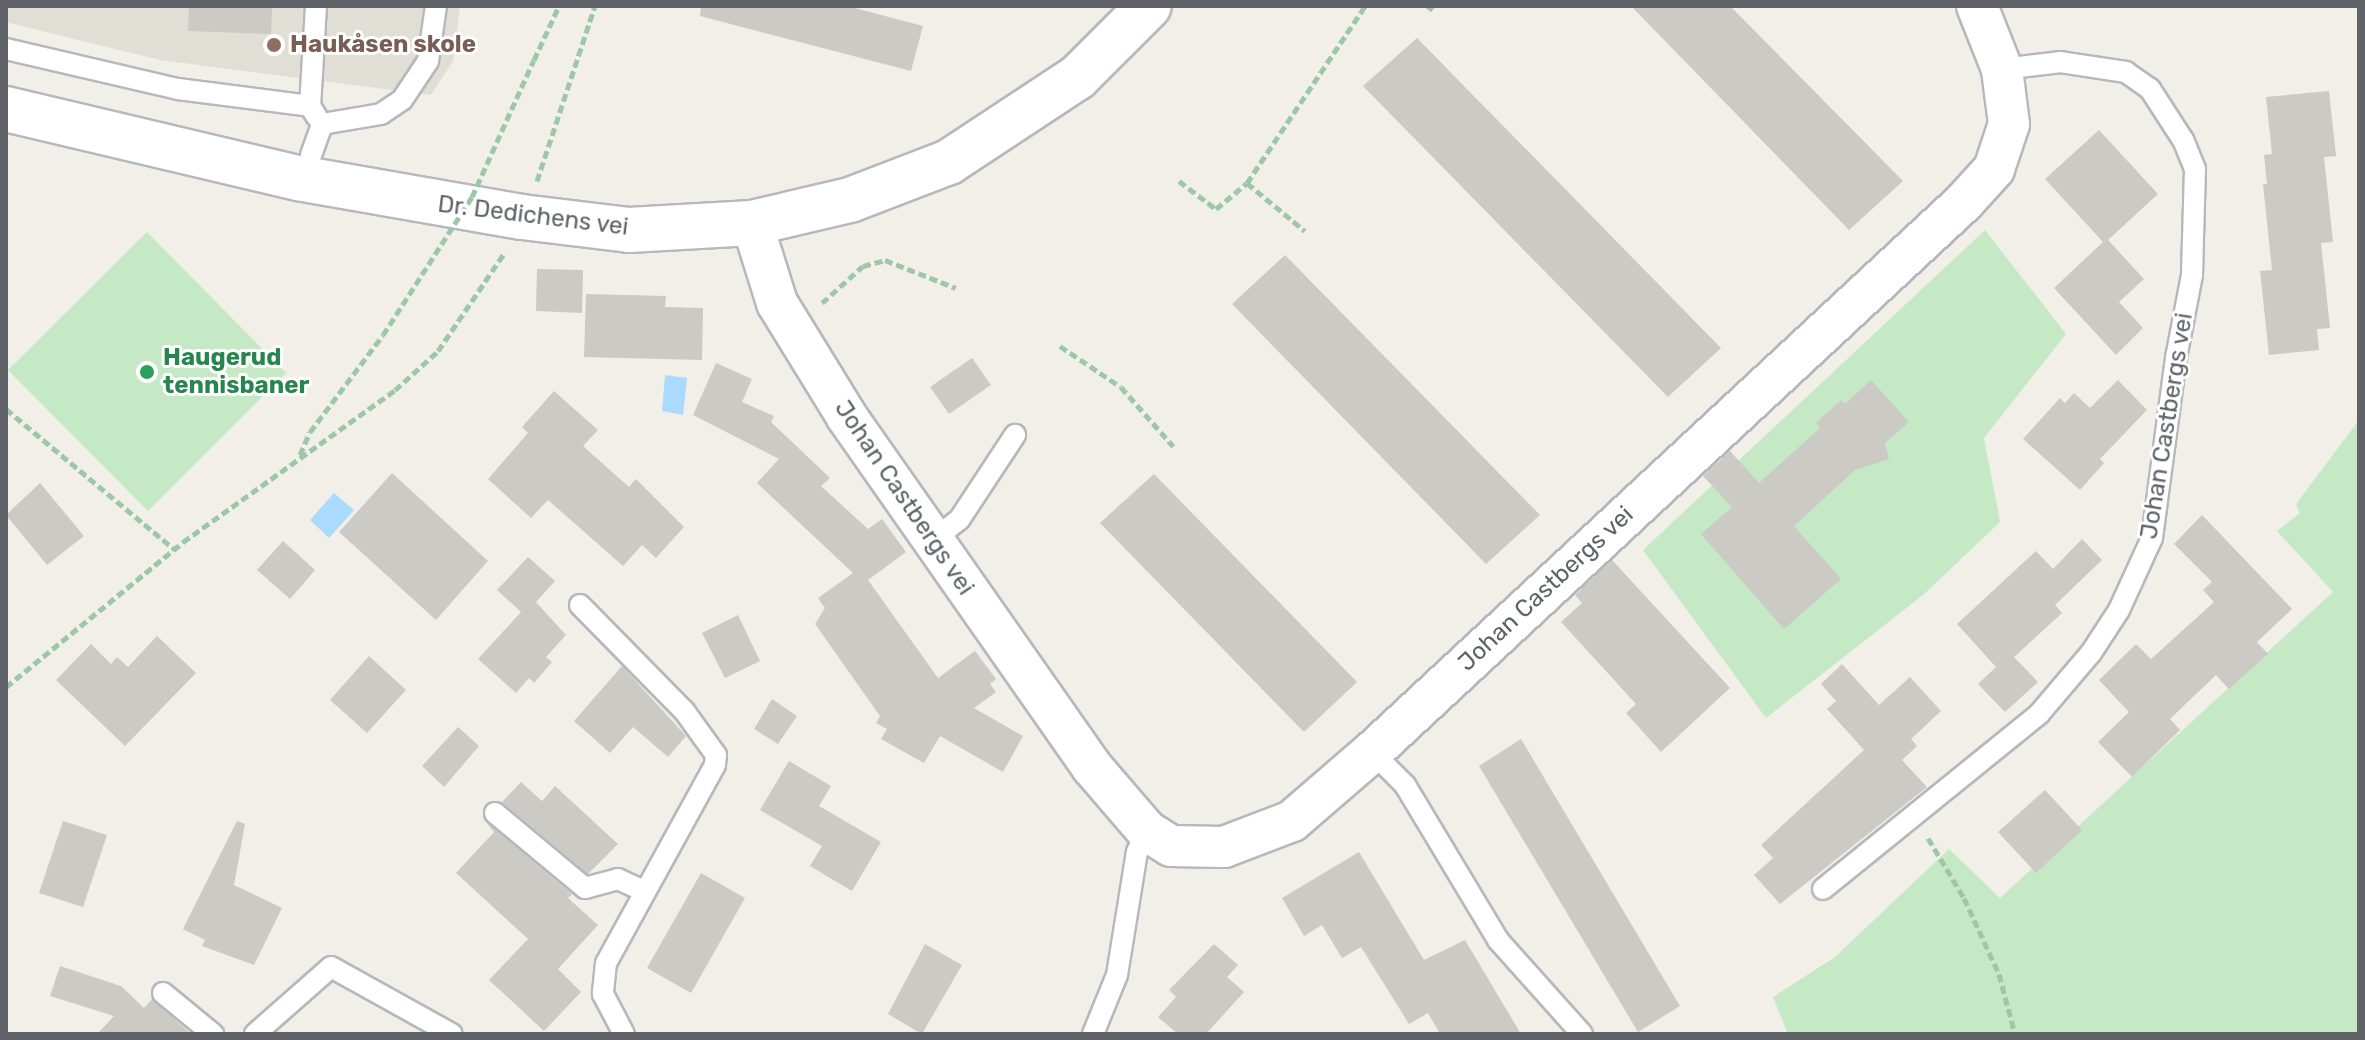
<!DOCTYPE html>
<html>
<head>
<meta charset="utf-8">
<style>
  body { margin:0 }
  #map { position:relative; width:2365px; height:1040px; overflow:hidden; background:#f1efe8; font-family:Rubik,sans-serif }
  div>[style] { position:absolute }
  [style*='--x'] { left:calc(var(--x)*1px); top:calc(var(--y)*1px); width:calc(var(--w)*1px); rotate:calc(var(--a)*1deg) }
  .education>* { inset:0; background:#e1ded6 }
  .green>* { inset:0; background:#c5e8c5 }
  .water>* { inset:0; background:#aadaff }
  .building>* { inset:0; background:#cccac5 }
  .path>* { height:5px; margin-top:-2.5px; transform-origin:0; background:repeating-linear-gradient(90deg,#9cc7a9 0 8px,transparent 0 12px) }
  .roads { filter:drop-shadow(2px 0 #b5b8bc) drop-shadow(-2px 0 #b5b8bc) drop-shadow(0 2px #b5b8bc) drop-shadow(0 -2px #b5b8bc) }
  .service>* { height:20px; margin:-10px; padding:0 10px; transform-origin:10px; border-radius:10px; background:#fff }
  .minor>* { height:40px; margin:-20px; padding:0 20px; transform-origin:20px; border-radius:20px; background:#fff }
  .tertiary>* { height:44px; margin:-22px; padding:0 22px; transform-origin:22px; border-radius:22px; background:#fff }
  .path-bridge>* { height:5px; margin-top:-2.5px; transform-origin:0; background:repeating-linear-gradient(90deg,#9cc7a9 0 8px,transparent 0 12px) }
  .dots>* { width:22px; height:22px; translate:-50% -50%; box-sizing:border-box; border:4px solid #fff; border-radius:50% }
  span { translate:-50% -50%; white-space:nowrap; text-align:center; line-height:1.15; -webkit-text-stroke:6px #fff; paint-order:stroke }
  .education-label { font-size:24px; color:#785e54; font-weight:700 }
  .left { translate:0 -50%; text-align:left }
  .street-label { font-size:24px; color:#5f6368 }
  .leisure-label { font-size:24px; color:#27864d; font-weight:700 }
  .frame { position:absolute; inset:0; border:8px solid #5f6368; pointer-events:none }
</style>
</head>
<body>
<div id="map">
  <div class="education">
    <div style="clip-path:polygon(6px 6px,460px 6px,453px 61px,431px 95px,160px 60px,6px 22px)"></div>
  </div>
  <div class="green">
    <div style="clip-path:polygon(1985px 230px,2066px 334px,1984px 438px,2000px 522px,1923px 595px,1766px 718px,1643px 550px)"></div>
    <div style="clip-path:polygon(147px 232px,286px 373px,148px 511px,8px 370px)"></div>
    <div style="clip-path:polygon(2359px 420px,2359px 1034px,1788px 1034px,1773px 997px,1835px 957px,1949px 849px,2000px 898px,2333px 592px,2277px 531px,2300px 513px,2296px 504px)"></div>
  </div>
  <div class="water">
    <div style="clip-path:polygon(665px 375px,687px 378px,683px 415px,662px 411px)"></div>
    <div style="clip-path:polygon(334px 493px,354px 510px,329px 538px,310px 520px)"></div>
  </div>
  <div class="building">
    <div style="clip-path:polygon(189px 6px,272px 6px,271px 34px,188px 31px)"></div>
    <div style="clip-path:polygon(701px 6px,847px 6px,923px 26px,911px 71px,700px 16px)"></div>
    <div style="clip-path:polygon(1631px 6px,1730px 6px,1903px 181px,1849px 230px)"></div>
    <div style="clip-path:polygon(1417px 38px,1721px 348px,1668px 397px,1363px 86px)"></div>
    <div style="clip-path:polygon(2329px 91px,2336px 156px,2324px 157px,2333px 242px,2321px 243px,2330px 328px,2317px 329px,2319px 350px,2269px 355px,2260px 271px,2272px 270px,2263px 184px,2267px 184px,2264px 155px,2272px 154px,2266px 97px)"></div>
    <div style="clip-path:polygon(2099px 130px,2158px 194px,2108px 240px,2144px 279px,2119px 302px,2143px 328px,2116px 355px,2054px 288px,2103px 242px,2045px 179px)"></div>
    <div style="clip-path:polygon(1285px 255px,1540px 515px,1486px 564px,1232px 304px)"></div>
    <div style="clip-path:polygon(537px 269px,583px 270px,582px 313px,536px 311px)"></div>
    <div style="clip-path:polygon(586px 294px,666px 296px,665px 307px,703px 308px,702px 360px,584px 357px)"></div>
    <div style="clip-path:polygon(972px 358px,991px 385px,949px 414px,930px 387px)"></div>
    <div style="clip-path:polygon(716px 363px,752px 379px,742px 402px,774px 416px,771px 422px,830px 478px,821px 486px,868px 529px,882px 519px,906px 552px,868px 580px,938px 678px,975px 651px,996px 679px,990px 684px,996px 692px,974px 708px,1023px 736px,1003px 772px,940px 736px,924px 763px,881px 739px,887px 729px,876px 723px,880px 716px,815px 624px,825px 608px,818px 598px,853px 573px,757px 483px,779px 459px,693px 415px)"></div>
    <div style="clip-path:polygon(1871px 380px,1909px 422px,1885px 443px,1889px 459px,1855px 470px,1794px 526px,1841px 579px,1784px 629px,1701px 534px,1732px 507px,1703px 476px,1730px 451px,1759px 483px,1820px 428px,1816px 423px,1841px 400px,1845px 404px)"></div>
    <div style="clip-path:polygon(2118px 380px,2147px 410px,2100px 459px,2104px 463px,2080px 490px,2023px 439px,2060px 398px,2065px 403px,2074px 393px,2090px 408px)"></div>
    <div style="clip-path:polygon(554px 391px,598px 430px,583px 446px,629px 487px,636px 479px,684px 527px,656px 558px,642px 545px,623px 566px,548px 500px,531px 518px,488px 479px,528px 433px,522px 427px)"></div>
    <div style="clip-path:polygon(392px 473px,488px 561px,436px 620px,339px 532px)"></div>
    <div style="clip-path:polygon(1154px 474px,1357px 682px,1304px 732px,1100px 523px)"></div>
    <div style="clip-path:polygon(40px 483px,84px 536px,47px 565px,6px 515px)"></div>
    <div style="clip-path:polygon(2202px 515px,2292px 609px,2257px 642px,2268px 654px,2229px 689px,2216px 675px,2170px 719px,2180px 730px,2132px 777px,2098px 742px,2129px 712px,2099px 680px,2136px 644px,2151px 659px,2214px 602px,2203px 590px,2212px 582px,2174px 544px)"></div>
    <div style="clip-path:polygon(2082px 539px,2102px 560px,2055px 605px,2062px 613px,2014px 657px,2038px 682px,2005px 712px,1978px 684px,1996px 667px,1957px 624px,2036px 551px,2053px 569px)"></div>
    <div style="clip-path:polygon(283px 541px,315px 570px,290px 599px,257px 570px)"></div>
    <div style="clip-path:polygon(528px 557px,555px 581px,536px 602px,566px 635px,546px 657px,552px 662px,534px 683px,529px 678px,516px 693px,478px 659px,521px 612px,497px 590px)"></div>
    <div style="clip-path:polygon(1612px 560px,1730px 688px,1661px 752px,1626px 713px,1636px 704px,1561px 622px,1582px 603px,1575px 595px)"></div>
    <div style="clip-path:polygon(738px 615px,760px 661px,725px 678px,702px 633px)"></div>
    <div style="clip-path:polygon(157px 636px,196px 673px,125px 746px,56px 680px,91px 644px,111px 664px,117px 657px,128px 667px)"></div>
    <div style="clip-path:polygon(369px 656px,406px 690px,367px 733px,330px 700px)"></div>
    <div style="clip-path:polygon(1842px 664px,1879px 705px,1910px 677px,1941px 711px,1911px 739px,1917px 746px,1902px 760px,1927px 787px,1780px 904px,1754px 875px,1773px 858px,1761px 845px,1864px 750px,1827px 709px,1836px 701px,1821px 684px)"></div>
    <div style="clip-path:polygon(622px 666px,686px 736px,668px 757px,633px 727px,610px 753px,574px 721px)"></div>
    <div style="clip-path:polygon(772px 699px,797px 716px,778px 744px,754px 729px)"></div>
    <div style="clip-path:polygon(458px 727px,479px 746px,444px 787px,422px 766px)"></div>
    <div style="clip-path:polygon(1521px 739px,1680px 1006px,1638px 1032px,1479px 766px)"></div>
    <div style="clip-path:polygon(789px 761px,831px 786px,819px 806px,881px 842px,852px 891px,810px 866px,822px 846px,760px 810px)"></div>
    <div style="clip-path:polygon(521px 782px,542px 801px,555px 786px,618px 844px,588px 874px,502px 802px)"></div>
    <div style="clip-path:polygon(2045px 790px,2082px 830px,2036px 873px,1998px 832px)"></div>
    <div style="clip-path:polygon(63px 821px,107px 835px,83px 907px,39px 893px)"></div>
    <div style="clip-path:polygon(237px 821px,245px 824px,234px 885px,282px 908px,254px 965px,202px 946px,205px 940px,183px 929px)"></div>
    <div style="clip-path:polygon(486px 822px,572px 894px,568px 898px,598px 925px,558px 969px,581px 992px,544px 1031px,489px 980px,528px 939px,456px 873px,494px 832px)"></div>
    <div style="clip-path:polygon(1359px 852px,1424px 960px,1465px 940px,1521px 1034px,1440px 1034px,1428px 1013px,1409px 1024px,1361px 947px,1342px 958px,1322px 925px,1304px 936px,1282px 898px)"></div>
    <div style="clip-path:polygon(701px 873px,745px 898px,691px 993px,647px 968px)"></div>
    <div style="clip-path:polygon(925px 944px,962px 965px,922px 1034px,888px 1014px)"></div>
    <div style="clip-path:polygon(1214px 944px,1238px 965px,1227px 977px,1244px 992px,1206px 1034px,1178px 1034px,1158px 1017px,1176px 997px,1169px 990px)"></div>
    <div style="clip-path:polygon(60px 966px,121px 986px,144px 1008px,152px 999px,191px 1034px,97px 1034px,114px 1016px,50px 996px)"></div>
  </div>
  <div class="path">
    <div style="--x:1428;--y:6;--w:6;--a:39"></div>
    <div style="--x:534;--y:60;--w:60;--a:-65.2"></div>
    <div style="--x:537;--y:181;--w:184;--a:-71.7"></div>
    <div style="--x:1179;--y:181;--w:46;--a:37.1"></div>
    <div style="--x:1216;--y:209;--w:40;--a:-40"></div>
    <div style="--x:1247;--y:183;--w:213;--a:-56.3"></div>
    <div style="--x:1247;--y:183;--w:75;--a:39.6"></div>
    <div style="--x:822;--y:303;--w:55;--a:-42.1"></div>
    <div style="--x:863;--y:266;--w:23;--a:-15"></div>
    <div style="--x:885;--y:260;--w:76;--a:21.5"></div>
    <div style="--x:1060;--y:346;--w:73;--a:33.9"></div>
    <div style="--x:1121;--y:387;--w:79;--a:48.6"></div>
    <div style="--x:6;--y:409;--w:219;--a:39.8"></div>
    <div style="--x:300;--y:455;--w:25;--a:-67"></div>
    <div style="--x:310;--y:432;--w:121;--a:-53"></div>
    <div style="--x:6;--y:687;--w:229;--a:-39.3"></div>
    <div style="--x:183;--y:542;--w:261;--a:-35.6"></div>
    <div style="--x:395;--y:390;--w:58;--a:-42.2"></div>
    <div style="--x:438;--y:351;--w:120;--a:-55.9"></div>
    <div style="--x:1928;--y:838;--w:70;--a:59"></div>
    <div style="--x:1964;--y:898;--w:84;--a:65.3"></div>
    <div style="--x:1999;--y:974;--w:62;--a:75.1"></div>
  </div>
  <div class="roads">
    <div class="service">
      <div style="--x:316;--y:6;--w:100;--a:93.4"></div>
      <div style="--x:310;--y:106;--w:13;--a:58"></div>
      <div style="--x:6;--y:49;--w:177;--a:13.1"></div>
      <div style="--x:178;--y:89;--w:133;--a:7.3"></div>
      <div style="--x:311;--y:155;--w:33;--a:-70"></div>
      <div style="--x:322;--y:124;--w:60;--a:-9.6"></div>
      <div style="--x:381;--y:114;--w:25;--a:-34"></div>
      <div style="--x:402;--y:100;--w:47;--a:-56.3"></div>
      <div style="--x:428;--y:61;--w:56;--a:-81.7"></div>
      <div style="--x:933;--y:540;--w:33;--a:-38"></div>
      <div style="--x:959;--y:520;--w:102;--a:-56.6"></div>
      <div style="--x:580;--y:605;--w:150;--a:45.5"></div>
      <div style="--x:685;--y:712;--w:53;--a:54.2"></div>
      <div style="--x:716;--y:755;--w:10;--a:96"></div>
      <div style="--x:715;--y:765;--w:226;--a:118.8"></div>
      <div style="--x:606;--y:963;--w:31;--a:96"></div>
      <div style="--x:603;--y:994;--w:45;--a:62.3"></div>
      <div style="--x:1372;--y:752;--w:47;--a:45"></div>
      <div style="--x:1405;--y:785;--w:181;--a:59"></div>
      <div style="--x:1498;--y:940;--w:126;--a:48.2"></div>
      <div style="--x:495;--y:813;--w:117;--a:39.8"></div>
      <div style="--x:585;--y:888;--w:34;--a:-15"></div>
      <div style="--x:618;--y:879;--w:26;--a:25"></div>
      <div style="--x:1823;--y:889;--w:278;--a:-39"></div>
      <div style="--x:2039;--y:714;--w:80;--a:-49.6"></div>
      <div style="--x:2091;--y:653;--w:51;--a:-56.9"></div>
      <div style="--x:2119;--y:610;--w:79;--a:-65.4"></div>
      <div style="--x:2152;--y:538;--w:182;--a:-82.4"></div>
      <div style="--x:2176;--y:358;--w:85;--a:-79.1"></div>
      <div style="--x:2192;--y:275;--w:106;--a:-88.4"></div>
      <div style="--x:2195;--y:169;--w:31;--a:-112"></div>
      <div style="--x:2183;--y:140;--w:61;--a:-122.9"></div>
      <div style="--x:2150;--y:89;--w:29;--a:-145"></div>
      <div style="--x:2126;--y:72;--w:66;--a:-171.3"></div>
      <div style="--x:2061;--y:62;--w:59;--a:173.2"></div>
      <div style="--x:163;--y:993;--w:65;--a:39.4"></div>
      <div style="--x:255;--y:1034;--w:101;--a:-41.4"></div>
      <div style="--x:331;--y:967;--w:138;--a:29"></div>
      <div style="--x:1093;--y:1034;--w:64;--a:-67.9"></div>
      <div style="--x:1117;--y:975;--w:125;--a:-80.8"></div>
      <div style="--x:1137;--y:852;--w:23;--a:-65"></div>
    </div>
    <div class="minor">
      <div style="--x:752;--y:223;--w:84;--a:72.6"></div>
      <div style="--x:777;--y:303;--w:134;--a:58.4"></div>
      <div style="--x:847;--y:417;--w:427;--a:55"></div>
      <div style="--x:1092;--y:767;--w:84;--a:49.3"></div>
      <div style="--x:1147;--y:831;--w:28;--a:32"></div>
      <div style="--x:1171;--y:846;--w:53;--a:1.1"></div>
      <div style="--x:1224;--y:847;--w:73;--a:-20.9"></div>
      <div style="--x:1292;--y:821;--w:106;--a:-40.8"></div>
      <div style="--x:1372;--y:752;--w:808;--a:-42.89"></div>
      <div style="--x:1964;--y:202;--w:45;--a:-47.7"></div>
      <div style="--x:1994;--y:169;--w:47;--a:-71.6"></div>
      <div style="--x:2009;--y:124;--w:55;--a:-97.3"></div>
      <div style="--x:2002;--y:69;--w:68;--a:-111.6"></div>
    </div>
    <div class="tertiary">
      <div style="--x:6;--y:109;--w:300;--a:13.3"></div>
      <div style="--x:298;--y:178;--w:227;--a:9.9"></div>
      <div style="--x:522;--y:217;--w:108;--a:6.9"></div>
      <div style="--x:629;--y:230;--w:123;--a:-3.3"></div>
      <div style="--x:752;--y:223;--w:101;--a:-13.2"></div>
      <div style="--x:850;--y:200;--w:106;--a:-21"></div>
      <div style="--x:949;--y:162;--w:154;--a:-33.4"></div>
      <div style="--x:1078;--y:77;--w:100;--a:-45"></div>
    </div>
  </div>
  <div class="path-bridge">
    <div style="--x:383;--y:335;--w:164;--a:-57.2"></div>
    <div style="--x:472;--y:197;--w:150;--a:-65.7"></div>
  </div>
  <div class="dots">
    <div style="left:274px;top:45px;background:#8d6e63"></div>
    <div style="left:147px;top:372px;background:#2e9e5b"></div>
  </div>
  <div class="education-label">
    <span class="left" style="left:290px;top:45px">Haukåsen skole</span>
  </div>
  <div class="street-label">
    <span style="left:533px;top:216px;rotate:7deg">Dr. Dedichens vei</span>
    <span style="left:2167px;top:426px;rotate:-81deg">Johan Castbergs vei</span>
    <span style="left:904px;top:498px;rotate:56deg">Johan Castbergs vei</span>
    <span style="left:1546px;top:589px;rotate:-43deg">Johan Castbergs vei</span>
  </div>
  <div class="leisure-label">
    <span class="left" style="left:163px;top:372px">Haugerud<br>tennisbaner</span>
  </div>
  <div class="frame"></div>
</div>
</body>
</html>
